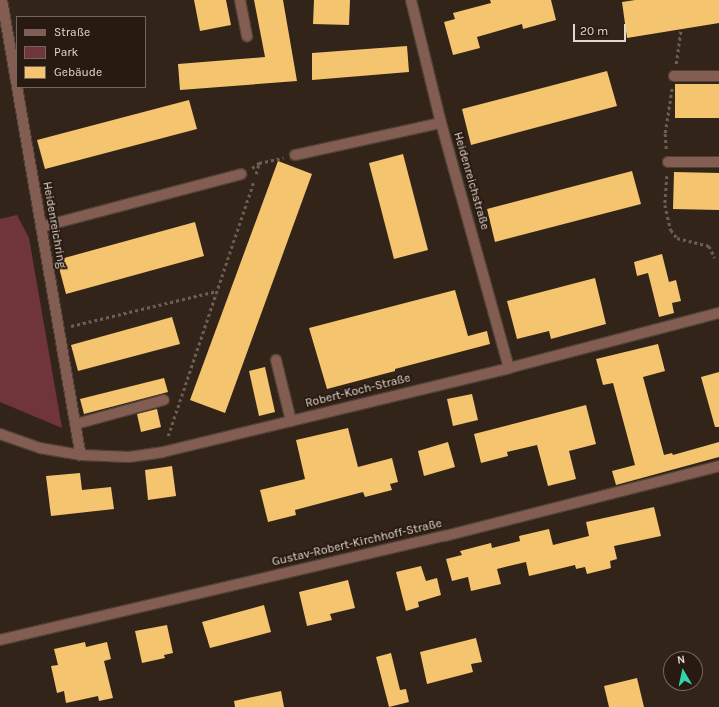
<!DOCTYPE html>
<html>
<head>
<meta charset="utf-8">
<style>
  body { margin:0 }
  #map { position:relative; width:719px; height:707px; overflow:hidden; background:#332419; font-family:Karla,sans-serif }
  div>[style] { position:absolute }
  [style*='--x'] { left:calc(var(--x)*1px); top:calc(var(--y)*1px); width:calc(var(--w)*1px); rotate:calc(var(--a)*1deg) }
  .green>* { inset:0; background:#70343b }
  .building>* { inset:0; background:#f4c46e }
  .path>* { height:2.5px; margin-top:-1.25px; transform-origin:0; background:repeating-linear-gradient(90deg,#6b5e54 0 3px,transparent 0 6px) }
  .roads { filter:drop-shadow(1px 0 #4f4136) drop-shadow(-1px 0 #4f4136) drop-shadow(0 1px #4f4136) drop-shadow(0 -1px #4f4136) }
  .minor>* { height:10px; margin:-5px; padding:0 5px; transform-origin:5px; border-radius:5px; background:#835d52 }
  span { translate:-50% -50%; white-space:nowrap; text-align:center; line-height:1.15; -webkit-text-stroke:4px #281a10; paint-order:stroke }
  .street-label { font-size:12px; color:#e2d8d1 }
  .legend { position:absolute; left:16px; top:16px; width:130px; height:72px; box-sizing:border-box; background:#281a10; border:1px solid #72665d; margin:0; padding:5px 7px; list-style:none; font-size:12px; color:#e2d8d1 }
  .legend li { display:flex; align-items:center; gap:8px; height:20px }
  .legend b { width:20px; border:1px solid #72665d }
  .north { position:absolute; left:663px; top:651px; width:40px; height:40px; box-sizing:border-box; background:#281a10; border:1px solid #72665d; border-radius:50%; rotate:351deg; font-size:11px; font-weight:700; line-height:16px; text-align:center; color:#e2d8d1 }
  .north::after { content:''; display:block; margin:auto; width:14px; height:18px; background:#32d4a9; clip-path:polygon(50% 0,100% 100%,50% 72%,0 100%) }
  .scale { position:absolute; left:573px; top:24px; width:53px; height:18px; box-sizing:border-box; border:2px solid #e2d8d1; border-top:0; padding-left:5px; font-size:12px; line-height:14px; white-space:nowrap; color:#e2d8d1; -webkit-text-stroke:3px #281a10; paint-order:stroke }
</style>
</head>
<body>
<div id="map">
  <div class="green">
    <div style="clip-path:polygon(17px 215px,29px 238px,62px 428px,0 402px,0 219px)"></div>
  </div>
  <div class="building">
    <div style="clip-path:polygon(194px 0,226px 0,231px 25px,200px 31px)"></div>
    <div style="clip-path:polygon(254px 0,283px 0,297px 81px,180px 90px,178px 64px,265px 57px)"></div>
    <div style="clip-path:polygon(314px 0,350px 0,349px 25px,313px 24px)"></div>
    <div style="clip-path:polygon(490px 0,551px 0,556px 20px,523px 29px,522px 24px,477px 37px,480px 48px,453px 55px,444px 22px,455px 19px,453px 13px,491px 3px)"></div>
    <div style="clip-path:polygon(635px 0,719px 0,719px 23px,627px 38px,622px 2px)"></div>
    <div style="clip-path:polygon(407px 46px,409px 72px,312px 80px,312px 53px)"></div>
    <div style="clip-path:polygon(607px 71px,617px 106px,471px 145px,462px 109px)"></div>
    <div style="clip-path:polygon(675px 84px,719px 84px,719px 118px,675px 118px)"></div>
    <div style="clip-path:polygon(189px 100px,197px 129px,45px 169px,37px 140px)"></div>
    <div style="clip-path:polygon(403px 154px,428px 250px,394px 259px,369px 163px)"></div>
    <div style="clip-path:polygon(278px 161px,312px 174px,225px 413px,190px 400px)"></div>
    <div style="clip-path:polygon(632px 171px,641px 204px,495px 242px,487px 209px)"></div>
    <div style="clip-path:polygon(674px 172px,719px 173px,719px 210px,673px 209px)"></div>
    <div style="clip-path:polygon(195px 222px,204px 256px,66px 294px,57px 260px)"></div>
    <div style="clip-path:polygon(662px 254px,669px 282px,676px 280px,681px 301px,672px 303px,674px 313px,659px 317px,648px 273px,637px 276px,634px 262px)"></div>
    <div style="clip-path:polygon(595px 278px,606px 324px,551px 339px,549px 331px,517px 339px,507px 301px)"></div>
    <div style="clip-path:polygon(455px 290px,468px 336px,487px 331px,490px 344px,395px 369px,395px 371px,327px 389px,309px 328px)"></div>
    <div style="clip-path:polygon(172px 317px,180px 344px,78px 371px,71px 345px)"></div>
    <div style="clip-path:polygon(658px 344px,665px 371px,643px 377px,664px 455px,672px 453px,673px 455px,719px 442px,719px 457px,616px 485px,612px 471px,635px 465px,613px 383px,603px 385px,596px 359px)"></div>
    <div style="clip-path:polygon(265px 367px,275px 412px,259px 416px,249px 371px)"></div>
    <div style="clip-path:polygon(719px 372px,719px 427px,715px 427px,701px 377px)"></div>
    <div style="clip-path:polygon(164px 378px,168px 392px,84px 414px,80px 399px)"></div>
    <div style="clip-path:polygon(472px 394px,478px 420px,453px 426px,447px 399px)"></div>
    <div style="clip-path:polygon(586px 405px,596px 444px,569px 451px,576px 479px,548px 486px,537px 445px,507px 452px,508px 456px,481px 463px,474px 434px)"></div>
    <div style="clip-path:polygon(157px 409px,161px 427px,141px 432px,137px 414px)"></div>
    <div style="clip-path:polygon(348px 428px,358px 467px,392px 458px,398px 482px,390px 484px,392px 490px,365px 497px,363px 492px,295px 510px,296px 515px,268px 522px,260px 490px,305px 479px,296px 440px)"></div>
    <div style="clip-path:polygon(448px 442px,455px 467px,424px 476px,418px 451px)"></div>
    <div style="clip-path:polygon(172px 466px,176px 496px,148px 500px,145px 470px)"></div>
    <div style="clip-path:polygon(80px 473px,82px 490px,111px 487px,114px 509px,51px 516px,46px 476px)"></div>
    <div style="clip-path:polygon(654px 507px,661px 536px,614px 546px,617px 559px,610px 561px,611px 568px,587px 574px,585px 567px,576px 569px,575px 565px,529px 576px,526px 562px,497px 569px,501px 584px,471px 591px,468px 577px,452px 581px,446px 559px,462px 555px,460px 551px,491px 543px,492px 548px,520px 541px,519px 536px,549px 529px,553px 545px,589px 536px,586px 522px)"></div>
    <div style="clip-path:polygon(421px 566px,426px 581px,437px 578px,441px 595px,418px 602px,419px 607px,406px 611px,396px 572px)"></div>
    <div style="clip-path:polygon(348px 580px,355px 608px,330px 614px,332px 620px,307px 626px,299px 592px)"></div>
    <div style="clip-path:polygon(264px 605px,271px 632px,210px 648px,202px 622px)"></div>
    <div style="clip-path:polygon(167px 625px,173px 653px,164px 655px,165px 658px,142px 663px,135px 631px)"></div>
    <div style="clip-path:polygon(476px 638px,482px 662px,471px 664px,473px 672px,427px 684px,420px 652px)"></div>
    <div style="clip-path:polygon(85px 642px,86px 647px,107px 642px,111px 659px,104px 661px,113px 698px,99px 701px,98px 696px,66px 703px,64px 691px,57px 693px,51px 666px,58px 665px,54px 649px)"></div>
    <div style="clip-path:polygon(391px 653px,400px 690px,406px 689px,409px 702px,389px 707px,376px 657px)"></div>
    <div style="clip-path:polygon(637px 678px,644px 707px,609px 707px,604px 686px)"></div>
    <div style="clip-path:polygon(281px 691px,284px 707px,235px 707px,234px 701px)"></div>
  </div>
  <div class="path">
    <div style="--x:676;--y:64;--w:35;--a:-82"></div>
    <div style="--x:666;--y:149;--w:16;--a:-94"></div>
    <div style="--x:665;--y:133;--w:46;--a:-81.2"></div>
    <div style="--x:252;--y:168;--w:9;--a:-36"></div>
    <div style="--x:259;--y:163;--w:25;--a:-12"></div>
    <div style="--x:256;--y:174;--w:11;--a:-75"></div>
    <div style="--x:667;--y:176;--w:29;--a:94"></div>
    <div style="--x:665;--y:205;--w:26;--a:77"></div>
    <div style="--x:671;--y:230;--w:10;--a:53"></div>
    <div style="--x:677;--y:238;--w:33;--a:14"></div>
    <div style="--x:709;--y:246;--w:13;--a:63"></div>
    <div style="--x:71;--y:326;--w:150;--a:-13.5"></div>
    <div style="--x:168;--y:436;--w:267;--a:-71.4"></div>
  </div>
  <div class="roads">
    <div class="minor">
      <div style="--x:2;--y:0;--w:462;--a:80.2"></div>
      <div style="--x:240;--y:0;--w:37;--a:79"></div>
      <div style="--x:411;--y:0;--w:127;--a:76.3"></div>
      <div style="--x:441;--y:123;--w:254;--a:74.5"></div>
      <div style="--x:674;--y:76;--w:45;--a:0"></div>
      <div style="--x:295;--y:155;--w:149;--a:-12.4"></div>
      <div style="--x:668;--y:162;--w:51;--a:0"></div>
      <div style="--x:41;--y:227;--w:207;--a:-14.8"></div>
      <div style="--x:276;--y:360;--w:63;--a:76.2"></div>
      <div style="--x:76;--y:424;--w:91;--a:-15.3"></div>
      <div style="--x:0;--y:434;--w:42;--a:19.3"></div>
      <div style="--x:40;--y:448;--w:42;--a:9.7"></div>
      <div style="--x:81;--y:455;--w:48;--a:2.4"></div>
      <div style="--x:129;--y:457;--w:34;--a:-8"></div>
      <div style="--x:163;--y:452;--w:356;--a:-13.6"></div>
      <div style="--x:509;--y:368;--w:217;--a:-14.7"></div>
      <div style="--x:0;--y:640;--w:457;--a:-13.2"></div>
      <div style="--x:445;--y:536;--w:283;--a:-14.3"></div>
    </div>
  </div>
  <div class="street-label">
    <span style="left:471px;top:181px;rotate:74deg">Heidenreichstraße</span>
    <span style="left:54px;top:225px;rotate:80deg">Heidenreichring</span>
    <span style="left:358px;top:391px;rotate:-14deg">Robert-Koch-Straße</span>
    <span style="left:357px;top:543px;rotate:-13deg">Gustav-Robert-Kirchhoff-Straße</span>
  </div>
  <ul class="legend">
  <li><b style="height:5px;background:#835d52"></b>Straße</li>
  <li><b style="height:11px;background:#70343b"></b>Park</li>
  <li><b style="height:11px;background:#f4c46e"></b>Gebäude</li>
  </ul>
  <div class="north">N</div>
  <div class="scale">20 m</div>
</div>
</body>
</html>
